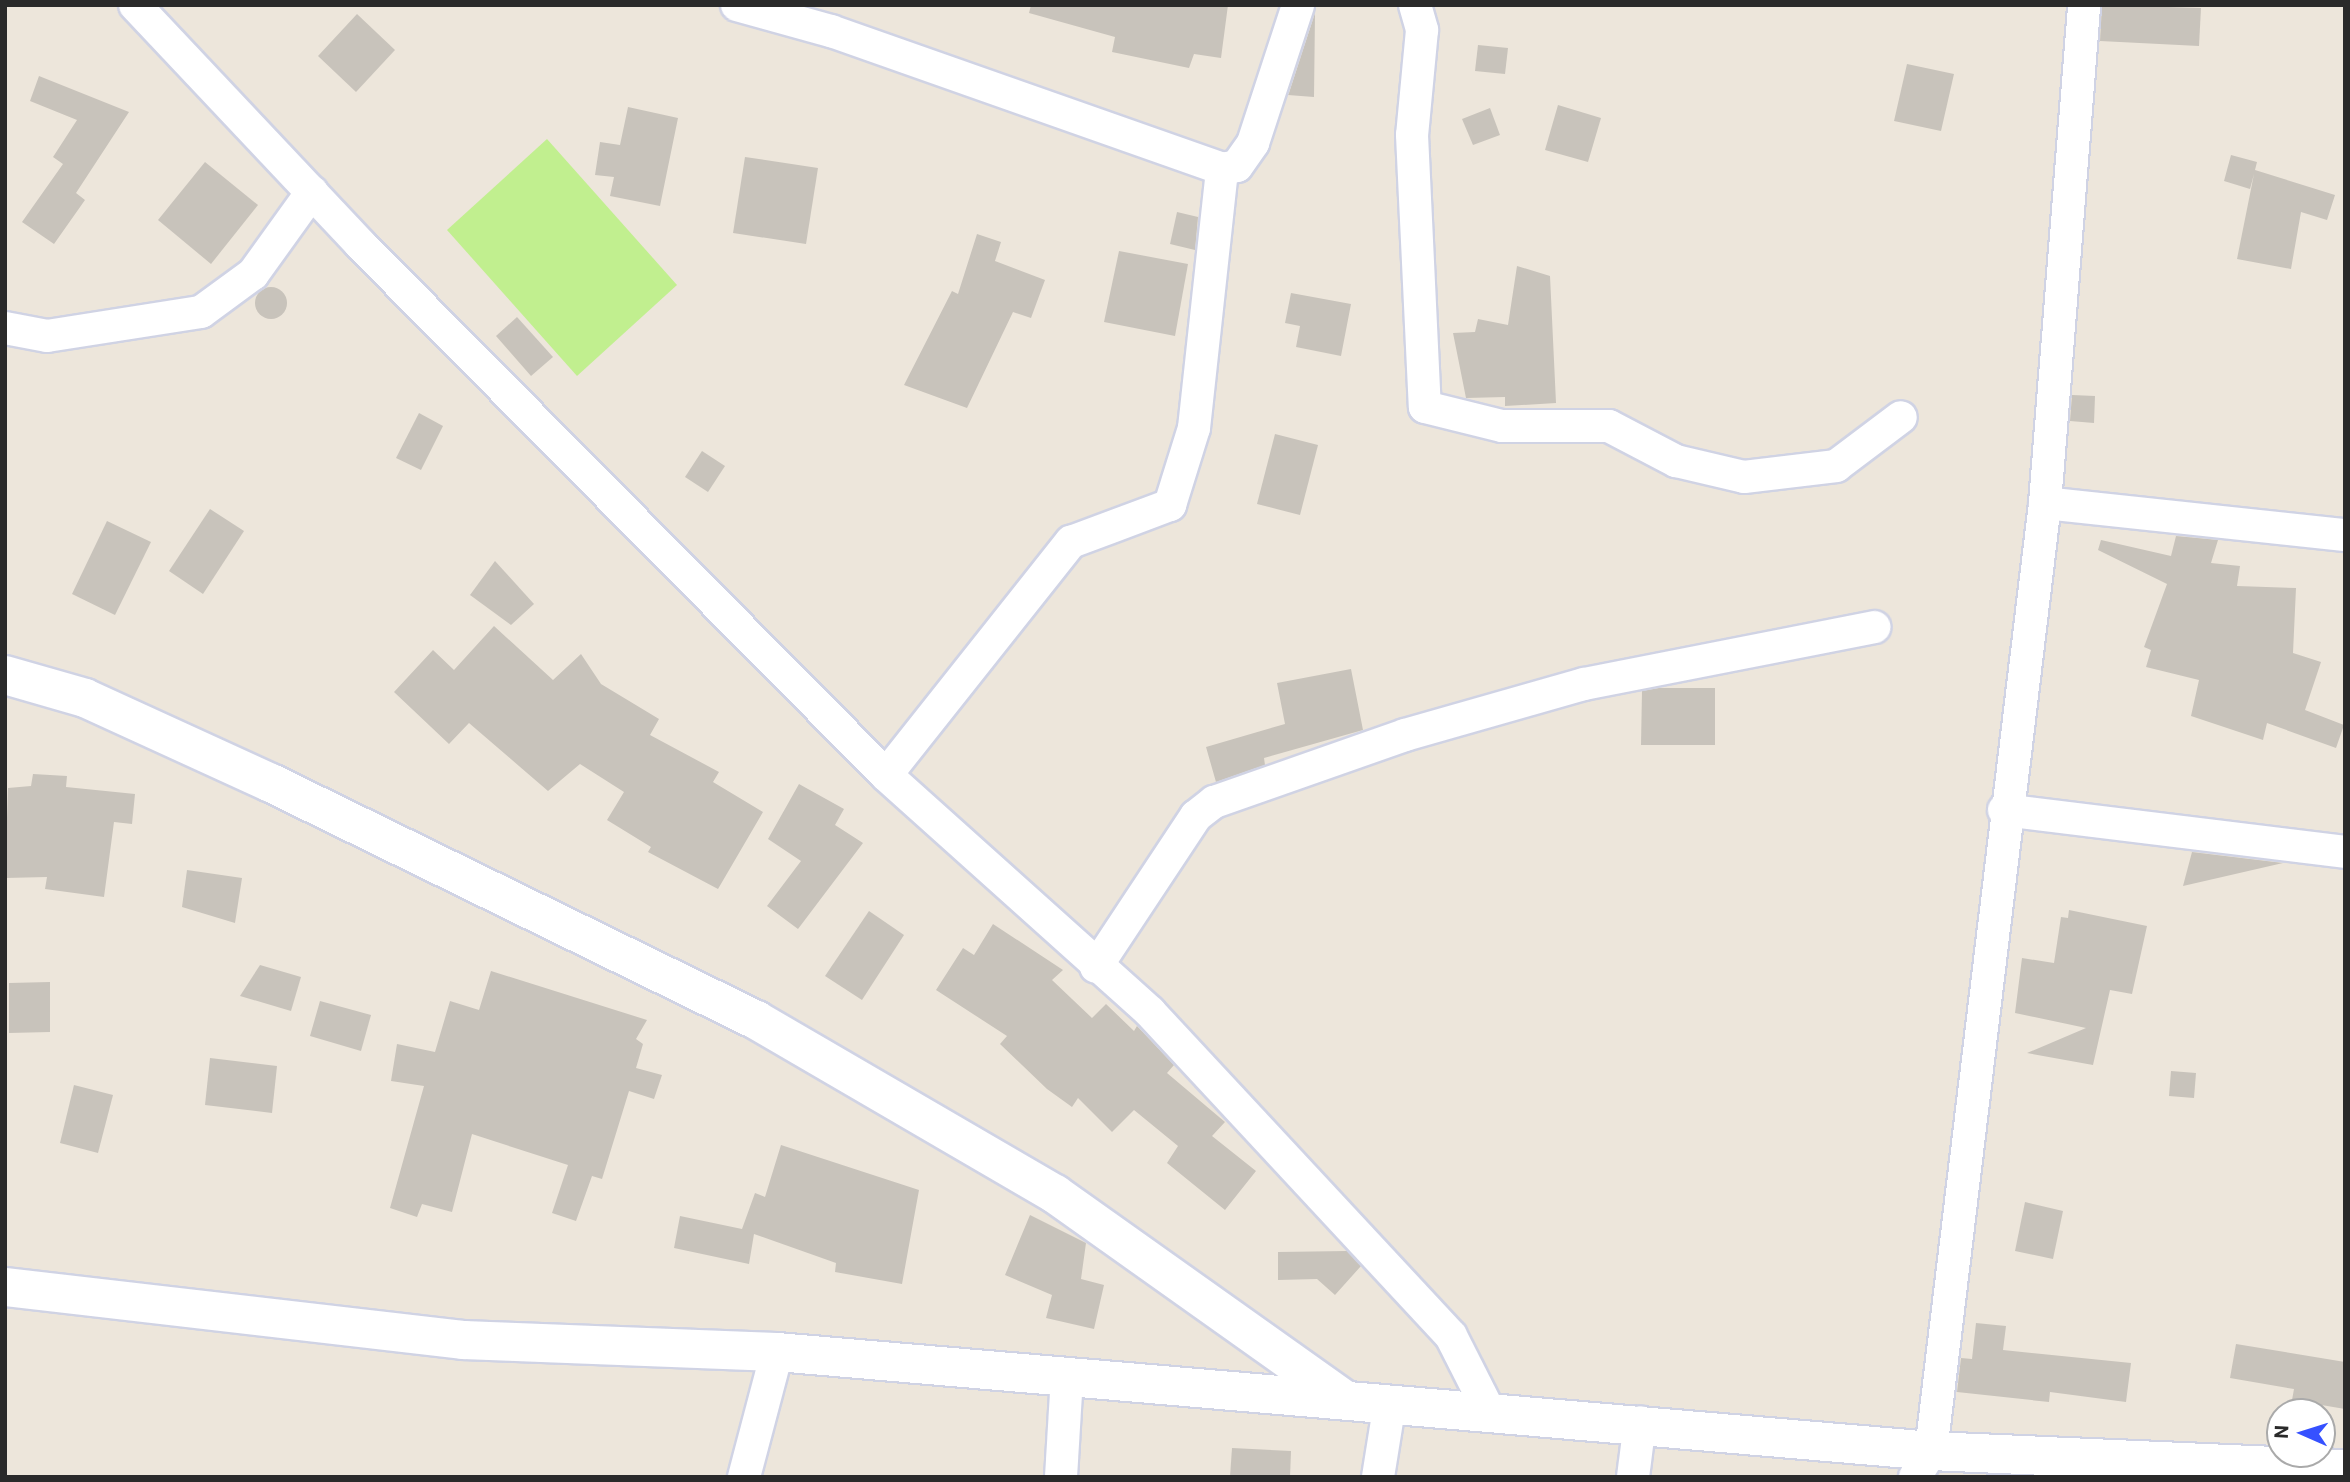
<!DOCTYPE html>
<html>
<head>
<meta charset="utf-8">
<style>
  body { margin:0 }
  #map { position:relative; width:2350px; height:1482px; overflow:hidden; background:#ede6db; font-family:Roboto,sans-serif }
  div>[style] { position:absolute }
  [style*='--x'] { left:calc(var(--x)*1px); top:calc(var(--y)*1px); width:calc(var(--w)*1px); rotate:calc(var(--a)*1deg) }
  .pitch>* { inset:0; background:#c1ef8f }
  .building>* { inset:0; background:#c8c3bb }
  .round { border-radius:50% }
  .roads { filter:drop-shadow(2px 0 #d0d3e4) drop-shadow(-2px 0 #d0d3e4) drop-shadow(0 2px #d0d3e4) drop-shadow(0 -2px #d0d3e4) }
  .minor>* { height:32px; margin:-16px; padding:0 16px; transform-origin:16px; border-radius:16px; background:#fff }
  .tertiary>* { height:38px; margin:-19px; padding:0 19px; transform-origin:19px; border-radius:19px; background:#fff }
  .secondary>* { height:38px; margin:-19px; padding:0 19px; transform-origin:19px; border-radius:19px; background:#fff }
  span { translate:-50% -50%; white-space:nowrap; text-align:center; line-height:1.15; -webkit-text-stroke:6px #fff; paint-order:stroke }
  .frame { position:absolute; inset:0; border:7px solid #2a2a2a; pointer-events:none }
  .north { position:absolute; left:2266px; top:1398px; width:70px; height:70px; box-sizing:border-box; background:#fff; border:2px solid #aaa; border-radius:50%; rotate:273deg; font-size:19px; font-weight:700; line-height:28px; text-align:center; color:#2a2a2a }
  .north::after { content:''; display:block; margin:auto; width:24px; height:32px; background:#3651ff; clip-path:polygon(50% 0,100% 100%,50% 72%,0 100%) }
</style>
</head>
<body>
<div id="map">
  <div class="pitch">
    <div style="clip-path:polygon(547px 139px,677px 285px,577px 376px,447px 230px)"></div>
  </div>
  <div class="building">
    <div style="clip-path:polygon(1031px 5px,1228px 5px,1221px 58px,1194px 54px,1189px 68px,1112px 52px,1115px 37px,1029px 13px)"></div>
    <div style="clip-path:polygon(2102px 5px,2201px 8px,2199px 46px,2100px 41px)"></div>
    <div style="clip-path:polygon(1315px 13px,1314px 97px,1288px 95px,1289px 93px)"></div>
    <div style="clip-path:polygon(357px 14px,395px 50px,356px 92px,318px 56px)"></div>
    <div style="clip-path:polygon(1478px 45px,1508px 48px,1505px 74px,1475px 71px)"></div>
    <div style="clip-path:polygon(1907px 64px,1954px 74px,1941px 131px,1894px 121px)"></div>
    <div style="clip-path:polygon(39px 76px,129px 112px,76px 193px,85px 200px,54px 244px,22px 222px,63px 164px,53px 157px,77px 120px,30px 101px)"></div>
    <div style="clip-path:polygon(1558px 105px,1601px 118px,1588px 162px,1545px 150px)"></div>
    <div style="clip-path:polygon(628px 107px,678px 118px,660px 206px,610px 196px,614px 177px,595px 175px,600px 142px,620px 145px)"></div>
    <div style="clip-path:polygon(1490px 108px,1500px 135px,1473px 145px,1462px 119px)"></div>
    <div style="clip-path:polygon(2231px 155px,2257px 162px,2255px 170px,2335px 195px,2327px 220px,2301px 212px,2291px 269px,2237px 259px,2254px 174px,2250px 189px,2224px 181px)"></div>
    <div style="clip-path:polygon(745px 157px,818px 168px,806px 244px,733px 233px)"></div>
    <div style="clip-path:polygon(205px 162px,258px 205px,211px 264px,158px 220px)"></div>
    <div style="clip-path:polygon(1177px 212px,1198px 217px,1195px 250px,1170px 244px)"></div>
    <div style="clip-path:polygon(977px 234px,1001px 242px,995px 261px,1045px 280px,1031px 318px,1013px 312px,967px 408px,904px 385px,952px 291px,958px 294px)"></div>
    <div style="clip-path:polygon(1119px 251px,1188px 264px,1175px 336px,1104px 322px)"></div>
    <div style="clip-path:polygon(1517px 266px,1550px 276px,1556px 403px,1505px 406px,1505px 397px,1466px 398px,1453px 333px,1475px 332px,1478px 319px,1508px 325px)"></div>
    <div class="round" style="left:255px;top:287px;width:32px;height:32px"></div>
    <div style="clip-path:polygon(1291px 293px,1351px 304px,1341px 356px,1296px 347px,1300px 326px,1285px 323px)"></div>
    <div style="clip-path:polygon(517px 317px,553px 357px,531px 376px,496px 336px)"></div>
    <div style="clip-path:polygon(2072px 395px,2095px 396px,2094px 423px,2070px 421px)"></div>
    <div style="clip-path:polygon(419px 413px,443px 426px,421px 470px,396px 458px)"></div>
    <div style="clip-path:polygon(1275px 434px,1318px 445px,1300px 515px,1257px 504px)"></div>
    <div style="clip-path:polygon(702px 451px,725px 466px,708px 492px,685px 477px)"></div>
    <div style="clip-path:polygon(210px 509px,244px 531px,203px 594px,169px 571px)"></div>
    <div style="clip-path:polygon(107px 521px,151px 542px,115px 615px,72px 594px)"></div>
    <div style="clip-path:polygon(2176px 536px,2218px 540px,2211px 563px,2240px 566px,2237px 586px,2296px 588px,2293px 653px,2321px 662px,2305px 710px,2344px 725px,2336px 748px,2267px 723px,2263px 740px,2191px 716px,2199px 680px,2146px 667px,2151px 650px,2144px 647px,2167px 584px,2098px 550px,2101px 540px,2171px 556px)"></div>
    <div style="clip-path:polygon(495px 561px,534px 604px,511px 625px,470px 595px)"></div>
    <div style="clip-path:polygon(494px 626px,553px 680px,581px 654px,601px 684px,659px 719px,650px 735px,719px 772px,713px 782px,763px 812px,718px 889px,648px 852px,651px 847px,607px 820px,624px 792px,580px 764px,548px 791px,469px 723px,449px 744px,394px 692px,433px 650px,454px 670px)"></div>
    <div style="clip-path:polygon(1351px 669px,1363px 730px,1264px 758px,1265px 765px,1216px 782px,1206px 747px,1285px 724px,1277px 683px)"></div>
    <div style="clip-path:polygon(1659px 688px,1715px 688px,1715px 745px,1641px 745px,1642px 691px)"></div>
    <div style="clip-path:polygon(33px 774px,67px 776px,66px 787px,135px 794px,132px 824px,114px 822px,104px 897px,45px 889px,47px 877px,5px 878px,8px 788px,31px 786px)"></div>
    <div style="clip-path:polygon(799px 784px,844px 809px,835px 825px,863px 843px,798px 929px,767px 906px,801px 861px,768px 839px)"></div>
    <div style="clip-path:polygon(2192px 852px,2283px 863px,2183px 886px)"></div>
    <div style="clip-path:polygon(187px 870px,242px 878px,235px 923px,182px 907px)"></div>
    <div style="clip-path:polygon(2069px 910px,2147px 926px,2132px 994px,2110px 990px,2093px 1065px,2027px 1053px,2086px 1028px,2015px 1013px,2022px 958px,2054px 963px,2061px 917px,2068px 918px)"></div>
    <div style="clip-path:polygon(869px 911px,904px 935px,862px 1000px,825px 976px)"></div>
    <div style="clip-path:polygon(993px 924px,1063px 970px,1052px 980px,1092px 1018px,1106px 1004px,1134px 1031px,1137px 1026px,1174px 1065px,1167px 1073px,1225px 1122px,1212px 1136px,1256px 1171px,1225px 1210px,1167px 1163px,1178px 1146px,1134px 1110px,1112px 1132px,1078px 1098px,1072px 1107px,1047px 1089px,1000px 1044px,1007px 1036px,936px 990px,963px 948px,974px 955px)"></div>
    <div style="clip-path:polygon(260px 965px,301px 977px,291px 1011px,240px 996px)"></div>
    <div style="clip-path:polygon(491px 971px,647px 1020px,636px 1039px,643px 1044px,636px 1068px,662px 1075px,654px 1099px,629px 1091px,602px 1179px,592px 1176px,576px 1221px,552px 1213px,568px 1165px,472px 1134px,452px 1212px,422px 1204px,417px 1217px,390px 1208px,424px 1086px,391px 1081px,397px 1044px,435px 1052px,450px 1001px,479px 1010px)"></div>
    <div style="clip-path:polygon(50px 982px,50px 1032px,9px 1033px,9px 983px)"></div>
    <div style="clip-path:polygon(320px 1001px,371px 1015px,361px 1051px,310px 1036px)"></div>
    <div style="clip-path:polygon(210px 1058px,277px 1066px,272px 1113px,205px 1105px)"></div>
    <div style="clip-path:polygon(2171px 1071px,2196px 1073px,2194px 1098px,2169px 1096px)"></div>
    <div style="clip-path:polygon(74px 1085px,113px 1095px,98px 1153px,60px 1143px)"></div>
    <div style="clip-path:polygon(781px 1145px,919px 1190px,902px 1284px,835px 1272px,836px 1263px,754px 1234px,749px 1264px,674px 1248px,680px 1216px,742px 1229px,755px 1193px,765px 1197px)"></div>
    <div style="clip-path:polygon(2025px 1202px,2063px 1211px,2053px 1259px,2015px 1251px)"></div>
    <div style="clip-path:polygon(1030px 1215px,1086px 1243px,1081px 1279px,1104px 1285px,1094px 1329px,1046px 1318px,1052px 1295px,1005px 1275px)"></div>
    <div style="clip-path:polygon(1347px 1251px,1361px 1266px,1335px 1295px,1317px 1279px,1278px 1280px,1278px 1252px)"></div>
    <div style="clip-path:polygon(1976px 1323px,2006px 1326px,2003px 1350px,2131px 1363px,2126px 1402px,2050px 1392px,2049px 1402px,1957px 1392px,1961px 1358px,1972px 1359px)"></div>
    <div style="clip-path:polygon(2236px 1344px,2345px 1362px,2345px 1409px,2292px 1400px,2294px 1389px,2230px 1378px)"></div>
    <div style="clip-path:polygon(1232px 1448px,1291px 1451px,1290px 1477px,1230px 1477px)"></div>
  </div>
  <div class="roads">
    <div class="minor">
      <div style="--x:135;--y:5;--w:328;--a:46.7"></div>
      <div style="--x:360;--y:244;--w:747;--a:45.27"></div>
      <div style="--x:886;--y:775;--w:355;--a:41.9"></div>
      <div style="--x:1150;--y:1012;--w:442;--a:47.1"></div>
      <div style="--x:1451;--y:1336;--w:84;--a:63.1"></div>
      <div style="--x:737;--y:5;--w:98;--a:15.5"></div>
      <div style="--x:831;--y:31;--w:415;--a:19.4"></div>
      <div style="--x:1222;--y:169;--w:15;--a:-11"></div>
      <div style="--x:1237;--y:166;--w:28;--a:-55"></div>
      <div style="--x:1253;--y:143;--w:145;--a:-71.9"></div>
      <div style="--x:1415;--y:5;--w:26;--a:74"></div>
      <div style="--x:1422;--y:30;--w:105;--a:95.4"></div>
      <div style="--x:1412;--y:135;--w:272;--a:87.3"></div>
      <div style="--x:1425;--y:407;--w:79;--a:13.9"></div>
      <div style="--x:1502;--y:426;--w:107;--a:0"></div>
      <div style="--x:1609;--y:426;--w:76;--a:27.6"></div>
      <div style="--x:1676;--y:461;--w:70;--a:13.2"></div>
      <div style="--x:1744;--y:477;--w:93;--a:-6.8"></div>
      <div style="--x:1836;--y:466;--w:81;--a:-37"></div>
      <div style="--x:5;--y:328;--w:43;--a:10.8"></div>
      <div style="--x:47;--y:336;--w:156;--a:-8.9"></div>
      <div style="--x:201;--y:312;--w:64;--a:-36.2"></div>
      <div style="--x:253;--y:274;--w:101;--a:-54.3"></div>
      <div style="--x:2045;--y:503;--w:302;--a:6.1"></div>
      <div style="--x:886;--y:775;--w:298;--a:-51.6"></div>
      <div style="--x:1071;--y:542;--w:106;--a:-20.5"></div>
      <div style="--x:1170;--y:505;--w:81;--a:-72.7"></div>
      <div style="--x:1194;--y:428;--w:261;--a:-83.8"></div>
      <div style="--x:2004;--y:810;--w:344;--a:7"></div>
      <div style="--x:1096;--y:967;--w:181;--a:-56.5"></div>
      <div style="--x:1196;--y:816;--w:23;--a:-38"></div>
      <div style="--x:1214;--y:802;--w:202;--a:-19.3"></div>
      <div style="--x:1405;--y:735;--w:186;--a:-15.9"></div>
      <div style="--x:1584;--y:684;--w:296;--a:-11.1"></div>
      <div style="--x:744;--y:1477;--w:129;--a:-75.2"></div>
      <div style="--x:1061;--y:1477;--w:102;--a:-86.6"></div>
      <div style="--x:1378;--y:1477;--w:76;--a:-80.9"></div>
      <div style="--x:1633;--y:1477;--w:55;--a:-82.7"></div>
      <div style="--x:1915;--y:1477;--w:31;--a:-58"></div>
      <div style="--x:1931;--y:1451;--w:955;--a:-83.14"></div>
      <div style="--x:2045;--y:503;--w:500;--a:-85.5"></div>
    </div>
    <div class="tertiary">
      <div style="--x:5;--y:675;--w:83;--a:16"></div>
      <div style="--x:85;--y:698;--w:205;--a:24.6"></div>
      <div style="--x:271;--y:783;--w:540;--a:26.04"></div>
      <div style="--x:756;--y:1020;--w:346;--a:30.2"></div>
      <div style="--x:1055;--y:1194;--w:351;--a:35.4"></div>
    </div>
    <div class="secondary">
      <div style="--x:5;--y:1287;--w:461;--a:6.6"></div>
      <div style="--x:463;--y:1340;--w:314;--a:2.2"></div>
      <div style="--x:777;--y:1352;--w:1158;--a:4.9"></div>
      <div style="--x:1931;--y:1451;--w:414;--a:2.5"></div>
    </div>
  </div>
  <div class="frame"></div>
  <div class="north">N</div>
</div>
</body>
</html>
